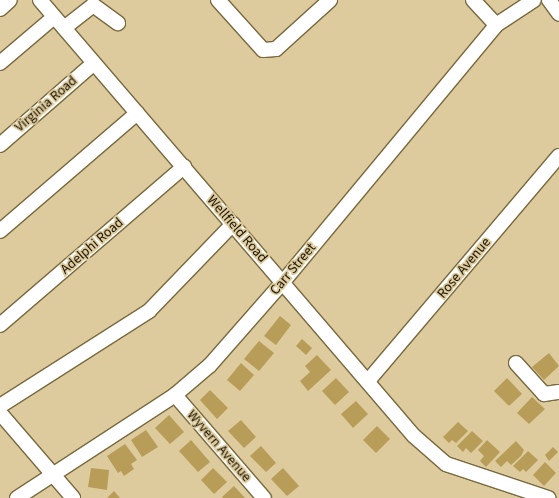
<!DOCTYPE html>
<html>
<head>
<meta charset="utf-8">
<style>
  body { margin:0 }
  #map { position:relative; width:559px; height:498px; overflow:hidden; background:#ddcb9d; font-family:"Source Sans 3",sans-serif }
  div>[style] { position:absolute }
  [style*='--x'] { left:calc(var(--x)*1px); top:calc(var(--y)*1px); width:calc(var(--w)*1px); rotate:calc(var(--a)*1deg) }
  .building>* { inset:0; background:#b89d59 }
  .roads { filter:drop-shadow(1px 0 #79693f) drop-shadow(-1px 0 #79693f) drop-shadow(0 1px #79693f) drop-shadow(0 -1px #79693f) }
  .minor>* { height:14px; margin:-7px; padding:0 7px; transform-origin:7px; border-radius:7px; background:#fff }
  span { translate:-50% -50%; white-space:nowrap; text-align:center; line-height:1.15; -webkit-text-stroke:3.5px #ddcb9d; paint-order:stroke }
  .street-label { font-size:14px; color:#1a1304 }
</style>
</head>
<body>
<div id="map">
  <div class="building">
    <div style="clip-path:polygon(280px 316px,291px 325px,276px 345px,264px 336px)"></div>
    <div style="clip-path:polygon(302px 339px,312px 348px,306px 355px,296px 346px)"></div>
    <div style="clip-path:polygon(259px 341px,274px 353px,259px 371px,244px 359px)"></div>
    <div style="clip-path:polygon(549px 353px,559px 366px,544px 380px,532px 367px)"></div>
    <div style="clip-path:polygon(317px 355px,331px 370px,308px 391px,300px 381px,310px 372px,305px 366px)"></div>
    <div style="clip-path:polygon(241px 363px,254px 375px,240px 391px,227px 380px)"></div>
    <div style="clip-path:polygon(336px 378px,349px 392px,335px 405px,322px 391px)"></div>
    <div style="clip-path:polygon(507px 378px,522px 394px,509px 406px,494px 391px)"></div>
    <div style="clip-path:polygon(210px 390px,228px 408px,217px 419px,200px 400px)"></div>
    <div style="clip-path:polygon(532px 397px,545px 409px,529px 424px,517px 413px)"></div>
    <div style="clip-path:polygon(356px 401px,368px 414px,353px 428px,341px 414px)"></div>
    <div style="clip-path:polygon(169px 415px,184px 432px,170px 444px,155px 428px)"></div>
    <div style="clip-path:polygon(241px 420px,256px 437px,244px 448px,228px 431px)"></div>
    <div style="clip-path:polygon(458px 422px,468px 431px,456px 443px,452px 440px,449px 443px,443px 437px)"></div>
    <div style="clip-path:polygon(377px 426px,390px 439px,376px 453px,363px 440px)"></div>
    <div style="clip-path:polygon(146px 430px,158px 447px,142px 457px,131px 440px)"></div>
    <div style="clip-path:polygon(472px 431px,483px 441px,471px 453px,466px 448px,463px 452px,457px 446px)"></div>
    <div style="clip-path:polygon(191px 440px,210px 462px,198px 472px,179px 451px)"></div>
    <div style="clip-path:polygon(487px 440px,500px 452px,486px 467px,480px 461px,484px 456px,478px 450px)"></div>
    <div style="clip-path:polygon(516px 441px,524px 450px,521px 456px,511px 465px,507px 461px,501px 467px,495px 461px)"></div>
    <div style="clip-path:polygon(125px 444px,137px 460px,131px 464px,134px 469px,124px 476px,121px 471px,118px 473px,107px 456px)"></div>
    <div style="clip-path:polygon(261px 446px,276px 463px,266px 472px,250px 456px)"></div>
    <div style="clip-path:polygon(553px 447px,558px 452px,549px 461px,545px 455px)"></div>
    <div style="clip-path:polygon(528px 451px,538px 460px,526px 472px,523px 469px,520px 472px,513px 466px)"></div>
    <div style="clip-path:polygon(545px 462px,556px 473px,544px 486px,533px 475px)"></div>
    <div style="clip-path:polygon(91px 468px,109px 470px,107px 490px,88px 487px)"></div>
    <div style="clip-path:polygon(213px 468px,227px 482px,214px 494px,201px 480px)"></div>
    <div style="clip-path:polygon(283px 468px,299px 486px,287px 496px,271px 479px)"></div>
    <div style="clip-path:polygon(234px 486px,245px 498px,223px 498px,222px 497px)"></div>
    <div style="clip-path:polygon(114px 491px,120px 498px,107px 498px)"></div>
  </div>
  <div class="roads">
    <div class="minor">
      <div style="--x:40;--y:0;--w:574;--a:49.38"></div>
      <div style="--x:414;--y:436;--w:43;--a:41.2"></div>
      <div style="--x:446;--y:464;--w:108;--a:18.4"></div>
      <div style="--x:218;--y:0;--w:67;--a:48"></div>
      <div style="--x:263;--y:50;--w:13;--a:-4"></div>
      <div style="--x:276;--y:49;--w:73;--a:-42.2"></div>
      <div style="--x:473;--y:0;--w:34;--a:47"></div>
      <div style="--x:549;--y:0;--w:17;--a:54"></div>
      <div style="--x:0;--y:9;--w:13;--a:-42"></div>
      <div style="--x:64;--y:28;--w:37;--a:-38"></div>
      <div style="--x:93;--y:5;--w:31;--a:36"></div>
      <div style="--x:0;--y:63;--w:71;--a:-40.4"></div>
      <div style="--x:0;--y:145;--w:123;--a:-41.1"></div>
      <div style="--x:0;--y:231;--w:181;--a:-40.7"></div>
      <div style="--x:0;--y:325;--w:243;--a:-40.7"></div>
      <div style="--x:516;--y:363;--w:42;--a:47.9"></div>
      <div style="--x:544;--y:394;--w:15;--a:-8"></div>
      <div style="--x:368;--y:381;--w:295;--a:-49.7"></div>
      <div style="--x:175;--y:395;--w:136;--a:49.2"></div>
      <div style="--x:0;--y:406;--w:177;--a:-32.5"></div>
      <div style="--x:149;--y:311;--w:121;--a:-46"></div>
      <div style="--x:0;--y:413;--w:112;--a:49.3"></div>
      <div style="--x:17;--y:498;--w:189;--a:-33.1"></div>
      <div style="--x:175;--y:395;--w:46;--a:-40.6"></div>
      <div style="--x:210;--y:365;--w:111;--a:-48.7"></div>
      <div style="--x:283;--y:282;--w:334;--a:-50.3"></div>
      <div style="--x:496;--y:25;--w:45;--a:-33.3"></div>
    </div>
  </div>
  <div class="street-label">
    <span style="left:46px;top:104px;rotate:-41deg">Virginia Road</span>
    <span style="left:237px;top:229px;rotate:49deg">Wellfield Road</span>
    <span style="left:92px;top:246px;rotate:-41deg">Adelphi Road</span>
    <span style="left:464px;top:268px;rotate:-50deg">Rose Avenue</span>
    <span style="left:293px;top:269px;rotate:-50deg">Carr Street</span>
    <span style="left:219px;top:446px;rotate:49deg">Wyvern Avenue</span>
  </div>
</div>
</body>
</html>
